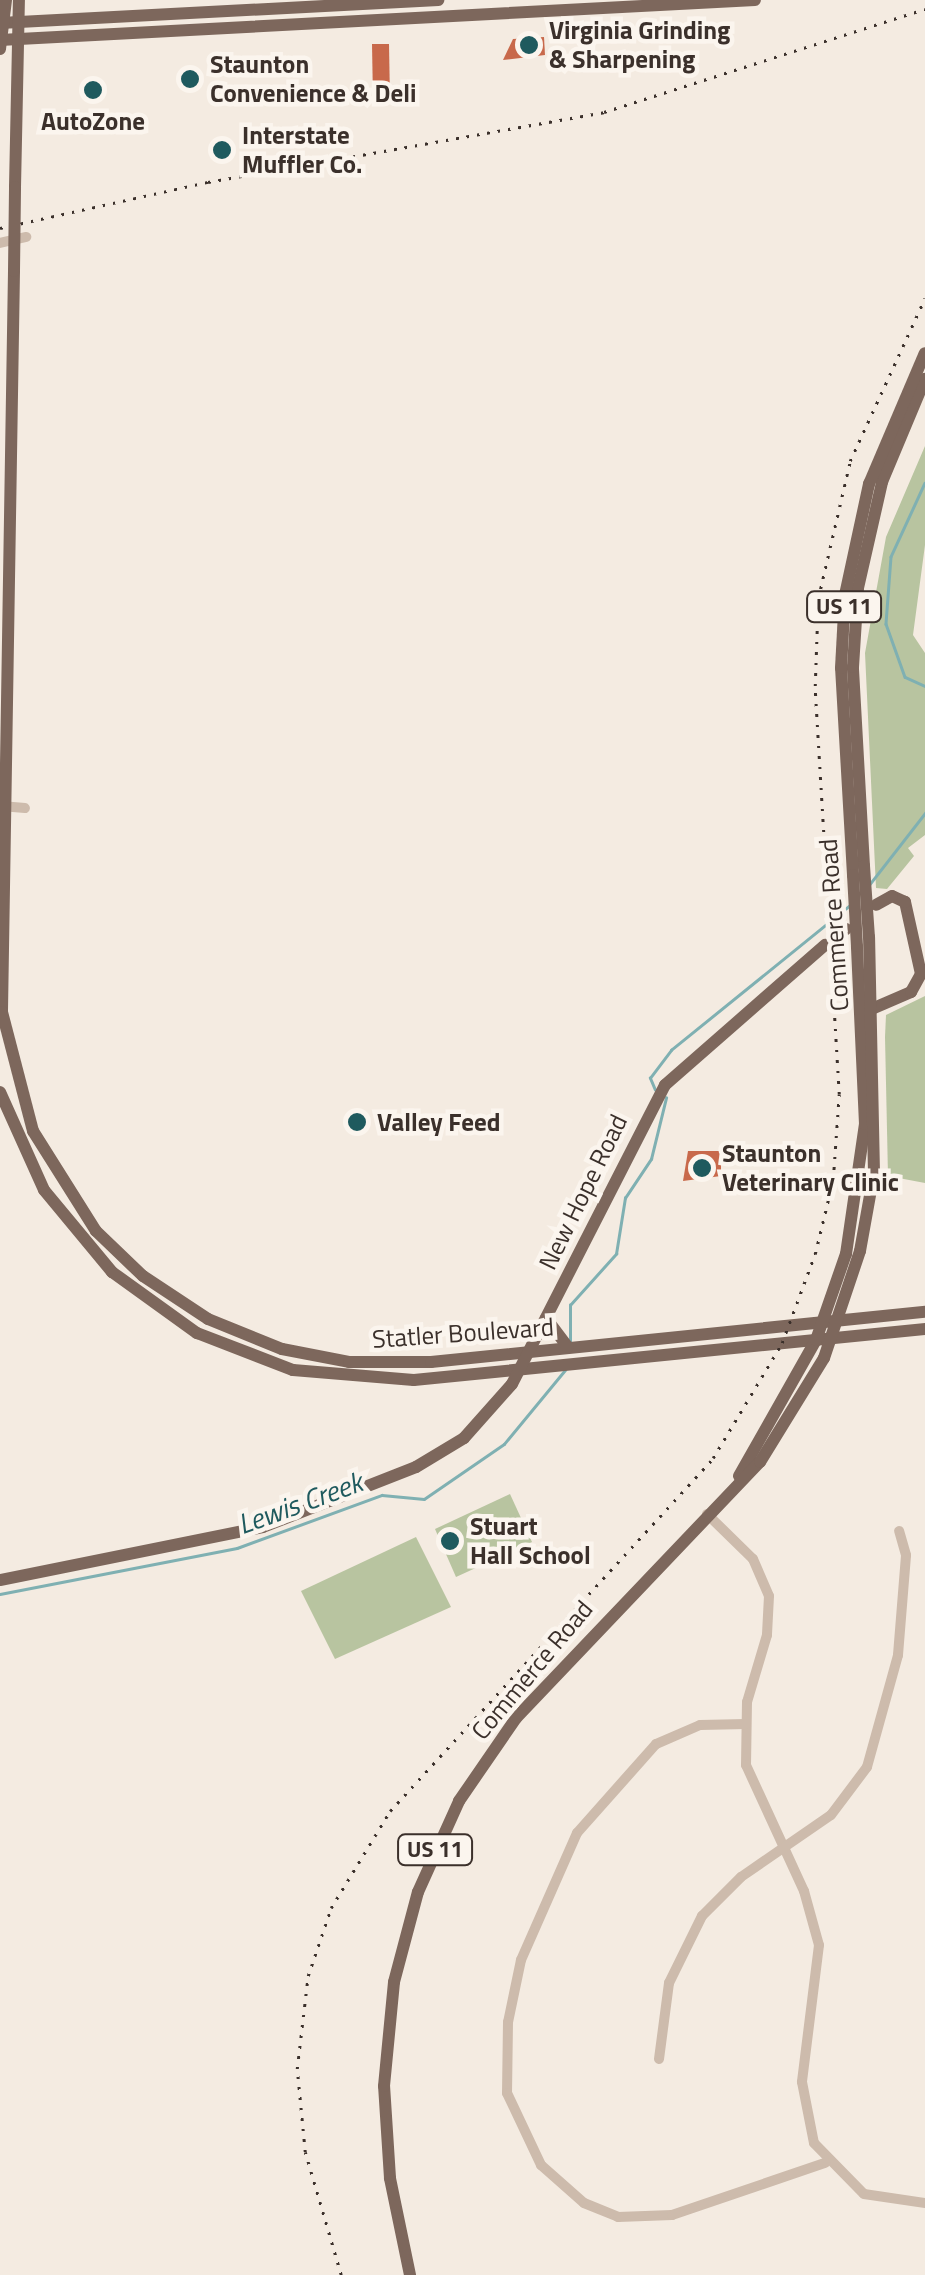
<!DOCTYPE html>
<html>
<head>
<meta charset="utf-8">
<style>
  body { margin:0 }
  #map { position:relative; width:925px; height:2275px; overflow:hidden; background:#f4ebe1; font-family:"Titillium Web",sans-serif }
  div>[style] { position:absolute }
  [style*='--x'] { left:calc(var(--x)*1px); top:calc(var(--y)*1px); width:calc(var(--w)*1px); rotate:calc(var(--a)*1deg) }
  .green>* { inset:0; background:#b8c4a0 }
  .stream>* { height:2.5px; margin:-1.25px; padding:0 1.25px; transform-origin:1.25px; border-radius:1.25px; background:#7fb0b2 }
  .building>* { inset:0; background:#c8694b }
  .minor>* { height:10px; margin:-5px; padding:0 5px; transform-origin:5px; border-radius:5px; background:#cdbbac }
  .major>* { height:12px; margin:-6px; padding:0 6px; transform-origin:6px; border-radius:6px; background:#7d675c }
  .rail>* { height:2.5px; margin-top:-1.25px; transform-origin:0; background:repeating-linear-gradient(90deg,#3b302b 0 2.5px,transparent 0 10.5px) }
  .major-bridge>* { height:12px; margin:-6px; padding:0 6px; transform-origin:6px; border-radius:6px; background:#7d675c }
  .dots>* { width:28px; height:28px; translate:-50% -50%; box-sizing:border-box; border:5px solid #fbf5ee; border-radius:50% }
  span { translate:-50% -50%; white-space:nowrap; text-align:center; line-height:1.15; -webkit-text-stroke:9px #fbf5ee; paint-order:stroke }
  .shield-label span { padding:2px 8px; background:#fbf5ee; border:2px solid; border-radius:8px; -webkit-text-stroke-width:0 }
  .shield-label { font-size:22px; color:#3b302b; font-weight:700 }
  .poi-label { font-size:25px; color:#3b302b; font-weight:700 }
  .left { translate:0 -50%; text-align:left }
  .street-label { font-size:25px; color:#3b302b }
  .water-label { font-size:28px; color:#1f5a5e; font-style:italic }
</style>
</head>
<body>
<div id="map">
  <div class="green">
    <div style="clip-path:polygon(925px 446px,925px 545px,913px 635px,925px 653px,925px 835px,908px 848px,914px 856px,887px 889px,876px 888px,865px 653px,886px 537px)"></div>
    <div style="clip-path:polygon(925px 996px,925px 1183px,888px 1176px,885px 1037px,886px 1015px)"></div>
    <div style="clip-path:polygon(510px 1494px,532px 1542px,456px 1577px,435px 1529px)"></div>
    <div style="clip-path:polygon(416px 1537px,451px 1607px,335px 1659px,301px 1591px)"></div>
  </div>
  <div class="stream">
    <div style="--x:925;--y:483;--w:81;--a:114.7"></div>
    <div style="--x:891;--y:557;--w:67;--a:94.3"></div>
    <div style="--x:886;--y:624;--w:56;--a:70.3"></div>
    <div style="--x:905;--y:677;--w:22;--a:24"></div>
    <div style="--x:869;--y:885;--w:91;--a:-52.1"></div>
    <div style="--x:655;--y:1090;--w:13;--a:-113"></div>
    <div style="--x:650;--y:1078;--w:35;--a:-53"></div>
    <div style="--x:671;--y:1050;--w:230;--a:-39"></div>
    <div style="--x:570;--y:1343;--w:38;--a:-90"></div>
    <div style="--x:570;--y:1305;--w:69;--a:-48"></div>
    <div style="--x:616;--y:1254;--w:57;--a:-80.9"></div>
    <div style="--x:625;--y:1198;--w:47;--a:-56.3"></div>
    <div style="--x:651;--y:1159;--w:63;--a:-76.2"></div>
    <div style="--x:0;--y:1594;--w:241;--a:-11"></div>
    <div style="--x:237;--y:1548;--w:154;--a:-20.1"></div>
    <div style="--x:382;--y:1495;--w:42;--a:5.4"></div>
    <div style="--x:424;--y:1499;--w:97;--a:-34.5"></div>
    <div style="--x:504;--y:1444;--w:96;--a:-50.5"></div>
  </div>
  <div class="building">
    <div style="clip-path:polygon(544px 37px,545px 55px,503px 60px,513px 39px)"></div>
    <div style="clip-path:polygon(372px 44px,389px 44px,390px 100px,373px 100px)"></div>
    <div style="clip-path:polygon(688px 1151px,721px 1151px,721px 1176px,683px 1181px)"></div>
  </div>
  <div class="minor">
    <div style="--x:0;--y:243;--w:27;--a:-13"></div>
    <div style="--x:1;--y:806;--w:24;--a:5"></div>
    <div style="--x:707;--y:1514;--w:64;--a:44.4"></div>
    <div style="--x:753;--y:1559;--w:40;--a:66.6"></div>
    <div style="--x:769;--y:1596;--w:39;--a:93"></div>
    <div style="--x:767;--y:1635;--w:70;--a:106.6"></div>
    <div style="--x:747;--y:1702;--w:63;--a:90.9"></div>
    <div style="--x:746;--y:1765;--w:139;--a:65.3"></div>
    <div style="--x:804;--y:1891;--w:56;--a:74.5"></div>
    <div style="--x:819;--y:1945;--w:138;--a:97.1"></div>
    <div style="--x:802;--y:2082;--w:62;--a:78.9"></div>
    <div style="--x:814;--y:2143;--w:71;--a:45.6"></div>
    <div style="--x:864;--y:2194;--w:62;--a:8.4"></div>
    <div style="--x:746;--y:1724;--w:46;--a:178.8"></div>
    <div style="--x:700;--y:1725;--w:48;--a:156.6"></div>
    <div style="--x:656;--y:1744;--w:119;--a:131.6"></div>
    <div style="--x:577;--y:1833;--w:139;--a:113.8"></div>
    <div style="--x:521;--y:1960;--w:63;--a:101.8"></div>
    <div style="--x:508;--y:2022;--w:71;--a:90.8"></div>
    <div style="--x:507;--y:2093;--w:80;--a:64.7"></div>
    <div style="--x:541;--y:2165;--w:57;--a:41.5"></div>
    <div style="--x:584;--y:2203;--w:37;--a:22"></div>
    <div style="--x:618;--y:2217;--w:54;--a:-2.1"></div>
    <div style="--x:672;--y:2215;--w:162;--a:-18.8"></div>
    <div style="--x:659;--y:2059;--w:77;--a:-82.5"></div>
    <div style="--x:669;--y:1983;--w:75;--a:-63.8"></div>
    <div style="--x:702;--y:1916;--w:55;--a:-45"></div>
    <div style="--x:741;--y:1877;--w:109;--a:-34.6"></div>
    <div style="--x:831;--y:1815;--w:60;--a:-53.1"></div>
    <div style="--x:867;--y:1767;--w:116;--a:-74.5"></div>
    <div style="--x:898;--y:1655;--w:100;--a:-85.4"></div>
    <div style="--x:906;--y:1555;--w:25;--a:-106"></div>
  </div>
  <div class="major">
    <div style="--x:0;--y:23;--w:439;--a:-3"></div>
    <div style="--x:0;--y:40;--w:756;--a:-3.03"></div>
    <div style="--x:0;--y:49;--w:49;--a:-83"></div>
    <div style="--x:15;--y:187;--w:187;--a:-88.8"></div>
    <div style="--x:14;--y:271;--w:741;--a:90.93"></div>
    <div style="--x:2;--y:1012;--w:123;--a:75.4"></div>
    <div style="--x:33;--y:1131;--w:118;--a:57.8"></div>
    <div style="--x:96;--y:1231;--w:65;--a:43.8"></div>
    <div style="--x:143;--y:1276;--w:78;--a:33.5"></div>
    <div style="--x:208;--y:1319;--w:80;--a:22.1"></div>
    <div style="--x:282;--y:1349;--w:68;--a:11"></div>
    <div style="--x:349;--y:1362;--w:82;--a:0"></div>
    <div style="--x:431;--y:1362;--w:497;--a:-5.8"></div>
    <div style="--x:864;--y:866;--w:199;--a:-93.2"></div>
    <div style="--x:853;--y:667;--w:79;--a:-86.4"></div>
    <div style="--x:858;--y:588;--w:109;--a:-77.2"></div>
    <div style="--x:882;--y:482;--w:112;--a:-67.3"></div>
    <div style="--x:853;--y:875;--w:207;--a:-93.3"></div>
    <div style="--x:841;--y:668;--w:73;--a:-86.9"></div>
    <div style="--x:845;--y:595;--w:114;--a:-77.8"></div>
    <div style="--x:869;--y:484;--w:142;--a:-66.9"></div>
    <div style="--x:834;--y:938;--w:15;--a:-37"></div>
    <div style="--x:867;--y:1011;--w:48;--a:-23.4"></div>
    <div style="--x:911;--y:992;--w:21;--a:-61"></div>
    <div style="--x:921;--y:974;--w:74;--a:-102.5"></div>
    <div style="--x:905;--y:902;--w:14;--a:-155"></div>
    <div style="--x:892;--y:896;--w:18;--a:151"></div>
    <div style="--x:0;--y:1092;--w:107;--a:65.8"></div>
    <div style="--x:44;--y:1190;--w:107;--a:50.3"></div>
    <div style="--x:112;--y:1272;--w:105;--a:35.7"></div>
    <div style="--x:197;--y:1333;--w:103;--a:21.1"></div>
    <div style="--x:293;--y:1370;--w:121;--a:4.7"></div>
    <div style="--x:414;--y:1380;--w:514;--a:-5.7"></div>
    <div style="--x:546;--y:1318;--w:36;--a:53"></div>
    <div style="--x:739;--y:1476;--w:156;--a:-60.5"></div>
    <div style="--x:816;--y:1340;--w:91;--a:-70.8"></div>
    <div style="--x:846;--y:1254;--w:131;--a:-81.7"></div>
    <div style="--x:865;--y:1124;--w:178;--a:-92.6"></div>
    <div style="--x:0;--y:1580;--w:268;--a:-11.4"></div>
    <div style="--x:263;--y:1527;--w:164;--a:-21.4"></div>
    <div style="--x:416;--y:1467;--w:56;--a:-31.1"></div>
    <div style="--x:464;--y:1438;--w:72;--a:-48.4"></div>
    <div style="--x:512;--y:1384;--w:336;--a:-62.9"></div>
    <div style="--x:665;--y:1085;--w:213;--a:-41.2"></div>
    <div style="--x:410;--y:2275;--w:99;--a:-101.7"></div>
    <div style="--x:390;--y:2178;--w:92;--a:-93.7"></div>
    <div style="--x:384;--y:2086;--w:104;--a:-84.5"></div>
    <div style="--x:394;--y:1982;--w:93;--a:-75.1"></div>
    <div style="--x:418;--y:1892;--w:100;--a:-65.7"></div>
    <div style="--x:459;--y:1801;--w:101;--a:-55.5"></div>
    <div style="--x:516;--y:1718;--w:354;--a:-46.4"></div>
    <div style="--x:760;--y:1462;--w:122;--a:-58.4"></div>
    <div style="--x:824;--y:1358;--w:113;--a:-71.4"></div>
    <div style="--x:860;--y:1251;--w:79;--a:-79.8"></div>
    <div style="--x:874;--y:1173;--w:236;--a:-91.2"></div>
  </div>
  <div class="rail">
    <div style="--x:0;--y:228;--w:213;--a:-12.5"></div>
    <div style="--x:208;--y:182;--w:402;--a:-10"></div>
    <div style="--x:604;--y:112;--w:337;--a:-17.8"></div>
    <div style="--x:341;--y:2275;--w:128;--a:-106.3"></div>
    <div style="--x:305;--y:2152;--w:83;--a:-95.5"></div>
    <div style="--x:297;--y:2069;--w:94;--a:-83.3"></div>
    <div style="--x:308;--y:1976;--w:72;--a:-71.3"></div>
    <div style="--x:331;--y:1908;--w:114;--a:-58.7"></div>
    <div style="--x:390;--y:1811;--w:478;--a:-47.5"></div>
    <div style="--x:713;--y:1458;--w:134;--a:-59"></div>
    <div style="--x:782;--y:1343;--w:95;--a:-69.7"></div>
    <div style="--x:815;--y:1254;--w:76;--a:-76.3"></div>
    <div style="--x:833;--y:1180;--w:86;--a:-86"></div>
    <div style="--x:839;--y:1094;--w:409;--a:-93.4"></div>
    <div style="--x:815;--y:686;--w:87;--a:-88"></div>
    <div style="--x:818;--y:599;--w:142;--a:-76.9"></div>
    <div style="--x:850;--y:461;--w:179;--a:-65.3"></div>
  </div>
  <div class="major-bridge">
    <div style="--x:14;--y:271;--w:84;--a:-89.3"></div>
    <div style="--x:864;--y:866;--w:71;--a:86"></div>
    <div style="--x:853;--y:875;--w:71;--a:86.8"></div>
  </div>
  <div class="dots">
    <div style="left:529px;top:45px;background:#1f5a5e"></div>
    <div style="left:190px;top:79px;background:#1f5a5e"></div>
    <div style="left:93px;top:90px;background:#1f5a5e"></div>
    <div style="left:222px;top:150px;background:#1f5a5e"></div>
    <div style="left:357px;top:1122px;background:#1f5a5e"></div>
    <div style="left:702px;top:1168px;background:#1f5a5e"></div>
    <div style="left:450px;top:1541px;background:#1f5a5e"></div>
  </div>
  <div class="shield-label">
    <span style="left:844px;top:607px">US 11</span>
    <span style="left:435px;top:1850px">US 11</span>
  </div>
  <div class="poi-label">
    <span class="left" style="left:549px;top:45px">Virginia Grinding<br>&amp; Sharpening</span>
    <span class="left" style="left:210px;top:79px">Staunton<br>Convenience &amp; Deli</span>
    <span style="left:93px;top:121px">AutoZone</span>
    <span class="left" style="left:242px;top:150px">Interstate<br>Muffler Co.</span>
    <span class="left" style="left:377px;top:1122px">Valley Feed</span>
    <span class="left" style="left:722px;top:1168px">Staunton<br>Veterinary Clinic</span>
    <span class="left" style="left:470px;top:1541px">Stuart<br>Hall School</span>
  </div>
  <div class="street-label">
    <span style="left:834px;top:925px;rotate:-94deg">Commerce Road</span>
    <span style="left:583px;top:1192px;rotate:-64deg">New Hope Road</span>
    <span style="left:463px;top:1333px;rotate:-4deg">Statler Boulevard</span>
    <span style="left:532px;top:1670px;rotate:-50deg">Commerce Road</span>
  </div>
  <div class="water-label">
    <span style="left:300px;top:1503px;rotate:-20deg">Lewis Creek</span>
  </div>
</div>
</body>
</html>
